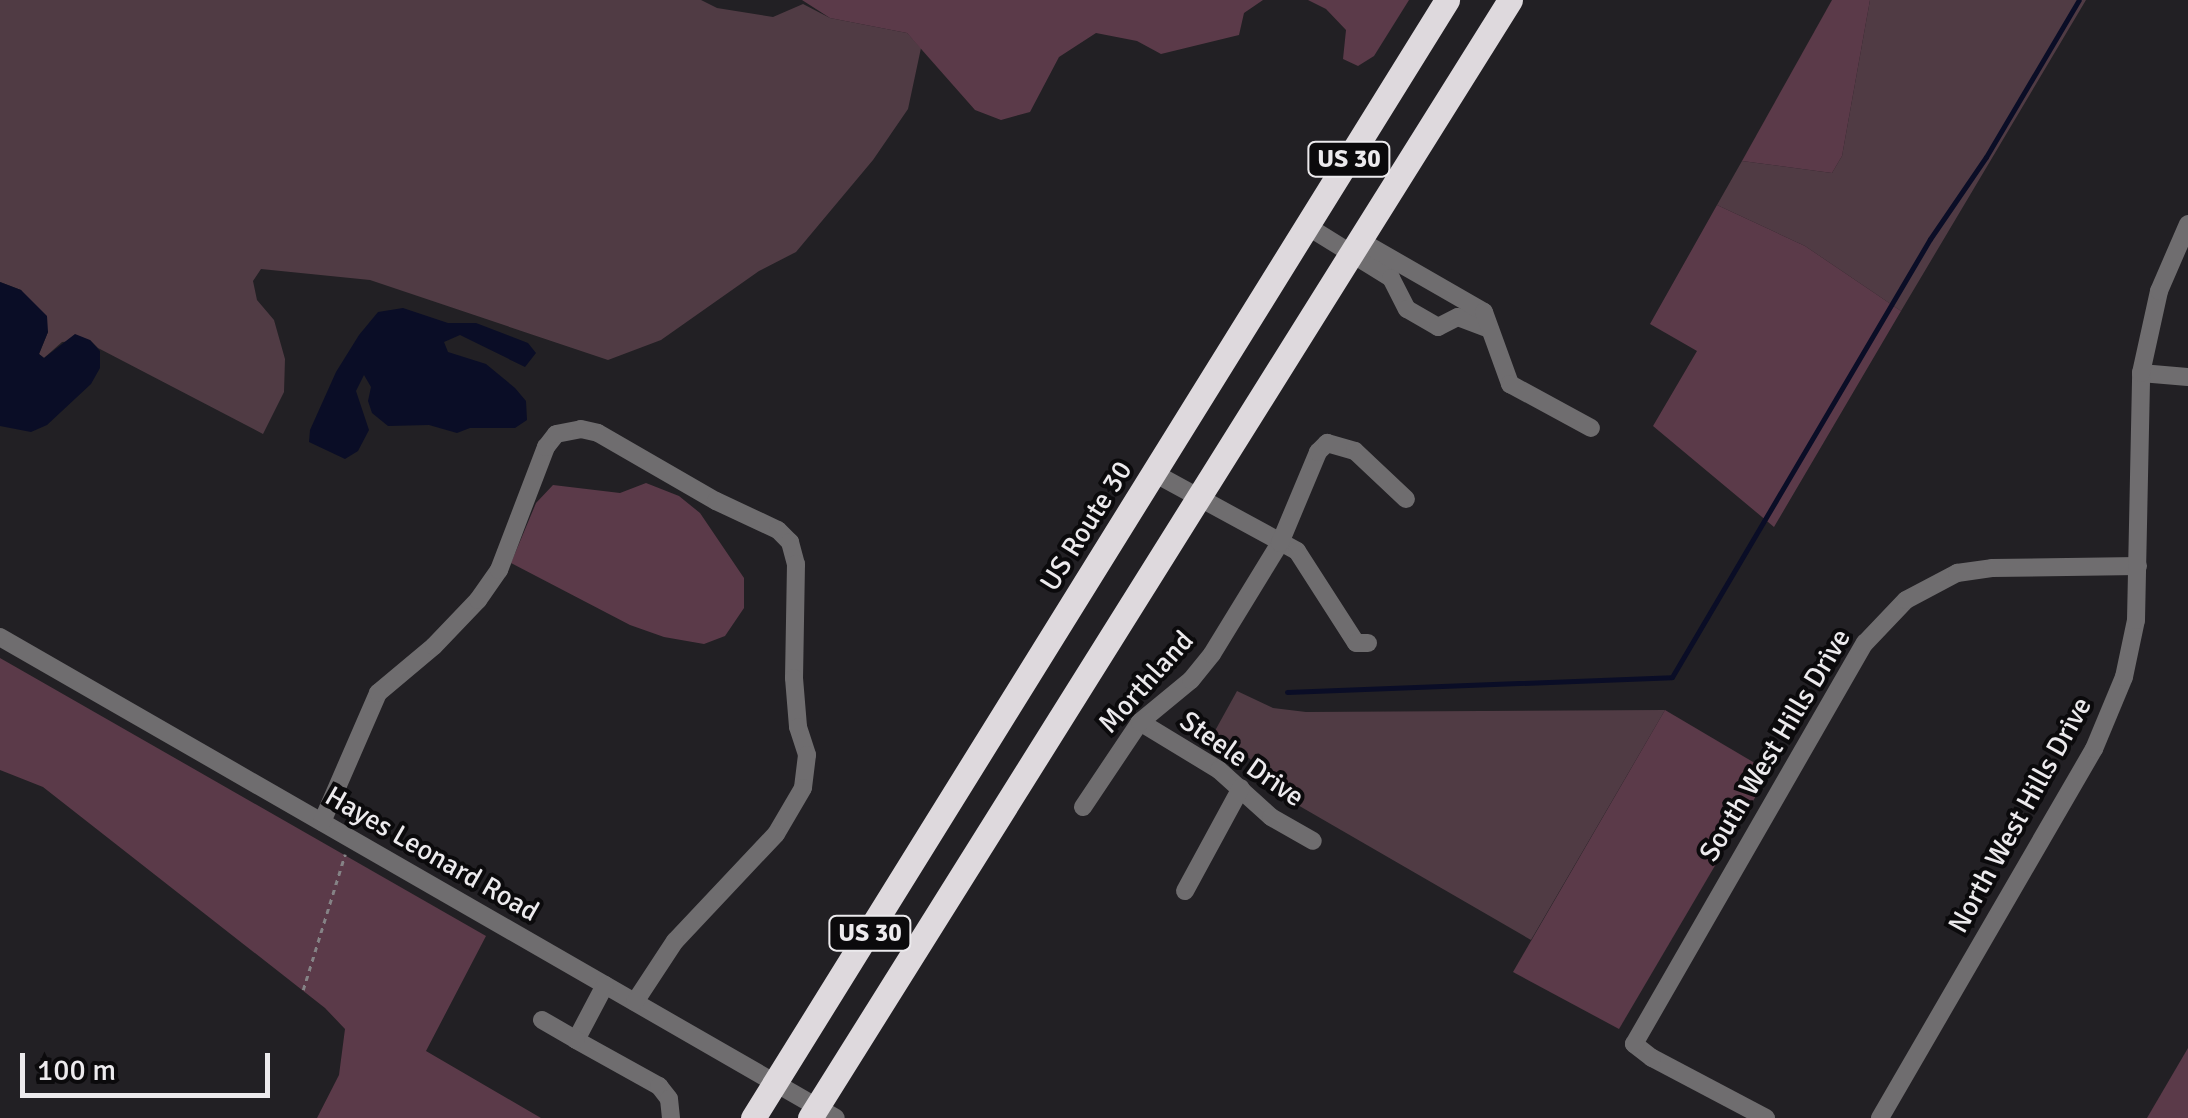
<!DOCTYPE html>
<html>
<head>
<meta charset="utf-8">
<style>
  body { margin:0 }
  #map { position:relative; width:2188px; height:1118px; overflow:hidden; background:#222024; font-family:Signika,sans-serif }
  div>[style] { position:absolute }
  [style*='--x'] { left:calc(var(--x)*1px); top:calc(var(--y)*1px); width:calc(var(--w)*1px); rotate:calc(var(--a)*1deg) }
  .green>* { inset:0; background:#503b44 }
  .forest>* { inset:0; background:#5b3a49 }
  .water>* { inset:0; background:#0a0d26 }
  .stream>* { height:5px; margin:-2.5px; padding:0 2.5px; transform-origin:2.5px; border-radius:2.5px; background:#0a0d26 }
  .path>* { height:2.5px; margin-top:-1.25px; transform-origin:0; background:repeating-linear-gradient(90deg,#858386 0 5px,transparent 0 10px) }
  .minor>* { height:18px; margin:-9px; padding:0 9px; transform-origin:9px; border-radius:9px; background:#6f6d6f }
  .highway>* { height:25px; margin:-12.5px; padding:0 12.5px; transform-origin:12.5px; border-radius:12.5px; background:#ded9dd }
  span { translate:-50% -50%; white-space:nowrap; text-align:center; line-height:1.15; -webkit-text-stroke:8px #0b0a0c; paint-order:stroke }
  .shield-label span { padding:2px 8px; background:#0b0a0c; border:2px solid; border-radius:8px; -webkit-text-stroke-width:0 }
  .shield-label { font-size:25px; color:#eceaed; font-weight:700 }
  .street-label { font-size:28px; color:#eceaed }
  .scale { position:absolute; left:20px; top:1053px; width:250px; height:45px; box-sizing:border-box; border:5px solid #eceaed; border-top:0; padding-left:12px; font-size:30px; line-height:35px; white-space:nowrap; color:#eceaed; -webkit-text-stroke:8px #0b0a0c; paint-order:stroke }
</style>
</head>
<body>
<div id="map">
  <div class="green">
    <div style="clip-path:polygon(0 0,701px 0,717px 8px,773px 17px,803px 4px,830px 18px,907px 33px,921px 48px,908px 109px,873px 160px,796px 252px,759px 271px,661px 340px,608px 360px,370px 280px,261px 269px,253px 281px,257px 300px,274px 320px,285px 359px,284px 392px,263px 434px,98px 348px,90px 340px,62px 342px,44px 358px,39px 354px,48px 332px,21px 290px,0 282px)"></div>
    <div style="clip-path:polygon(1870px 0,2086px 0,1901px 311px,1805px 246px,1717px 205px,1742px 161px,1832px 173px,1842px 156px)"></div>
    <div style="clip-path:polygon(1237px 691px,1273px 708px,1306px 712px,1665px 710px,1531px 940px,1296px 804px,1249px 758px,1211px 738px)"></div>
  </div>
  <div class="forest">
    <div style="clip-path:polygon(802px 0,1263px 0,1244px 13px,1239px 35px,1161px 54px,1137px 41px,1096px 33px,1059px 57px,1030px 112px,1001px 120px,975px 110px,907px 33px,830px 18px)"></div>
    <div style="clip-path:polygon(1308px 0,1409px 0,1374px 56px,1358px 66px,1343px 59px,1346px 30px,1326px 9px)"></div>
    <div style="clip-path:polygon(1832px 0,1870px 0,1842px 156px,1832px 173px,1742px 161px)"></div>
    <div style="clip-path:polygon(1717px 205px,1805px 246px,1901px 311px,1774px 527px,1653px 426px,1697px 351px,1650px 324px)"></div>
    <div style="clip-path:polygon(646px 483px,679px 496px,700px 513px,744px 578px,744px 608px,725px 636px,704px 644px,664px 637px,630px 625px,511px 563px,536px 503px,553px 485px,620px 493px)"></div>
    <div style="clip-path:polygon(0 658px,486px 936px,426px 1051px,541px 1118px,317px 1118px,339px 1075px,345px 1029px,325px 1008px,43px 787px,0 770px)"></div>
    <div style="clip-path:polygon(1665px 710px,1770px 772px,1619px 1029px,1513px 972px)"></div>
    <div style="clip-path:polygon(2188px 1048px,2188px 1118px,2147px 1118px)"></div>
  </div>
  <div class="water">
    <div style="clip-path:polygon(0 282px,21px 290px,47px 316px,48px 332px,39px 354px,44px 358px,75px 334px,90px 340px,100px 351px,100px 368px,91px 384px,47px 425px,31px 432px,0 426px)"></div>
    <div style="clip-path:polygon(403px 308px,448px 323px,476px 323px,528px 343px,536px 353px,525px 367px,460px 335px,444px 342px,448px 352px,486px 364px,515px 388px,526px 401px,527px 420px,515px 428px,470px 428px,457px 433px,429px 425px,388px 426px,372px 413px,368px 401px,371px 387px,364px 375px,356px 391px,369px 430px,358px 451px,345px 459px,309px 442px,310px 430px,336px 372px,359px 335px,378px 312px)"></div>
  </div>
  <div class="stream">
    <div style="--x:1287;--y:692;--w:385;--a:-2.2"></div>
    <div style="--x:1672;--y:677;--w:508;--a:-59.5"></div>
    <div style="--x:1930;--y:239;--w:99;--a:-55.7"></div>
    <div style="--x:1986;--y:157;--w:182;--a:-59.4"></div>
  </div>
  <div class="path">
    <div style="--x:303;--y:990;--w:142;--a:-72.8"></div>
  </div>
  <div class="minor">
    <div style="--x:1307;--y:226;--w:99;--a:31.8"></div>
    <div style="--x:1391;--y:278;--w:35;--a:63"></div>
    <div style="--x:1407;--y:309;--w:36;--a:30"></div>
    <div style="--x:1438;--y:327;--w:22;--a:-27"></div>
    <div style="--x:1458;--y:317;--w:34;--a:21"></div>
    <div style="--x:1359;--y:240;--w:144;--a:29.9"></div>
    <div style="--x:1484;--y:312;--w:77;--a:70.1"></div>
    <div style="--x:1510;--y:384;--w:92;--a:28.5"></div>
    <div style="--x:2141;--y:373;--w:47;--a:4.9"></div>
    <div style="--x:1154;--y:473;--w:163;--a:28.6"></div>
    <div style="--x:1297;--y:551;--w:109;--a:57.3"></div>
    <div style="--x:1356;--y:643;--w:12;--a:0"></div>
    <div style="--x:0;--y:637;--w:964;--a:29.91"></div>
    <div style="--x:1140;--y:722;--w:92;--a:31.3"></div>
    <div style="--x:1219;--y:770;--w:70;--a:42.1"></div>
    <div style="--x:1271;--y:817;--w:48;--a:29.7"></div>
    <div style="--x:1083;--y:807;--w:102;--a:-56.2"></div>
    <div style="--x:1140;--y:722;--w:66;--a:-39.5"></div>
    <div style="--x:1191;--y:680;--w:33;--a:-51"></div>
    <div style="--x:1212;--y:654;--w:130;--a:-58.5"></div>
    <div style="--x:1280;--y:543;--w:99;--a:-67.3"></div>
    <div style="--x:1318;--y:452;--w:13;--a:-45"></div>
    <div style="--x:1327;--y:443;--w:29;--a:16"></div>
    <div style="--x:1355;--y:451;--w:70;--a:43.3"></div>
    <div style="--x:322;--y:822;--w:141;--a:-66.5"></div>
    <div style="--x:378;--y:693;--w:73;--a:-40"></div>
    <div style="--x:434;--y:646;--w:64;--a:-46.3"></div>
    <div style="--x:478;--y:600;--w:37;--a:-55"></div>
    <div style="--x:499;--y:570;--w:132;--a:-69.1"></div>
    <div style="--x:546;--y:447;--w:16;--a:-52"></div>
    <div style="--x:556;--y:434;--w:25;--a:-11"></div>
    <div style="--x:581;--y:429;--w:17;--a:13"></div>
    <div style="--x:598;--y:433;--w:136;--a:30"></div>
    <div style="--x:716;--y:501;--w:68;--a:25.1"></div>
    <div style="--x:778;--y:530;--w:17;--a:45"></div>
    <div style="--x:790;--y:542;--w:23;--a:75"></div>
    <div style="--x:796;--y:564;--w:114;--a:91"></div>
    <div style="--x:794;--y:678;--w:49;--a:85.3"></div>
    <div style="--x:798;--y:727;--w:29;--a:72"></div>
    <div style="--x:807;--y:755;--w:33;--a:97"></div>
    <div style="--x:803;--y:788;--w:53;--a:120.4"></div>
    <div style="--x:776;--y:834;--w:147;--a:133.3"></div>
    <div style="--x:675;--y:941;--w:73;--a:123.3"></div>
    <div style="--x:1185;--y:891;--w:117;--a:-61.5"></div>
    <div style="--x:605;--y:985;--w:62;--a:117.8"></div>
    <div style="--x:576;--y:1040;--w:95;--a:29"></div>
    <div style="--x:659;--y:1086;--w:16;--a:52"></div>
    <div style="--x:669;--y:1099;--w:19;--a:84"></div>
    <div style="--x:542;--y:1020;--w:39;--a:30"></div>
    <div style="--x:1766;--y:1118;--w:129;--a:-152.2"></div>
    <div style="--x:1652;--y:1058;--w:23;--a:-142"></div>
    <div style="--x:1634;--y:1044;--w:463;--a:-60.1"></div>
    <div style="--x:1865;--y:643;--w:59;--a:-46.4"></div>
    <div style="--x:1906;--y:600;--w:58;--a:-27.9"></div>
    <div style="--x:1957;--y:573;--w:35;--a:-8"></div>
    <div style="--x:1992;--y:568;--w:146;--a:-0.8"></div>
    <div style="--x:1880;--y:1118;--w:427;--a:-59.9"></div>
    <div style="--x:2094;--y:749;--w:78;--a:-67.4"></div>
    <div style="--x:2124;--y:677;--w:58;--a:-78.1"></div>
    <div style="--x:2136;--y:620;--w:247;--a:-88.8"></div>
    <div style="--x:2141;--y:373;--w:84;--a:-77.6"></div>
    <div style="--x:2159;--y:291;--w:73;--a:-66.6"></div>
  </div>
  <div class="highway">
    <div style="--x:753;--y:1118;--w:1316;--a:-58.17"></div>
    <div style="--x:810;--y:1118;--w:1319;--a:-57.95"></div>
  </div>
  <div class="shield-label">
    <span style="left:1349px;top:159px">US 30</span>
    <span style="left:870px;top:933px">US 30</span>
  </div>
  <div class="street-label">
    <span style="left:1086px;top:526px;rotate:-58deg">US Route 30</span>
    <span style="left:1146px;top:682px;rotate:-48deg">Morthland</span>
    <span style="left:1775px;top:745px;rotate:-59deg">South West Hills Drive</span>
    <span style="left:1242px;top:759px;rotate:35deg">Steele Drive</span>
    <span style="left:2020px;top:815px;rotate:-61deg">North West Hills Drive</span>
    <span style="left:432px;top:854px;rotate:30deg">Hayes Leonard Road</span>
  </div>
  <div class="scale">100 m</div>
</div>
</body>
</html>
